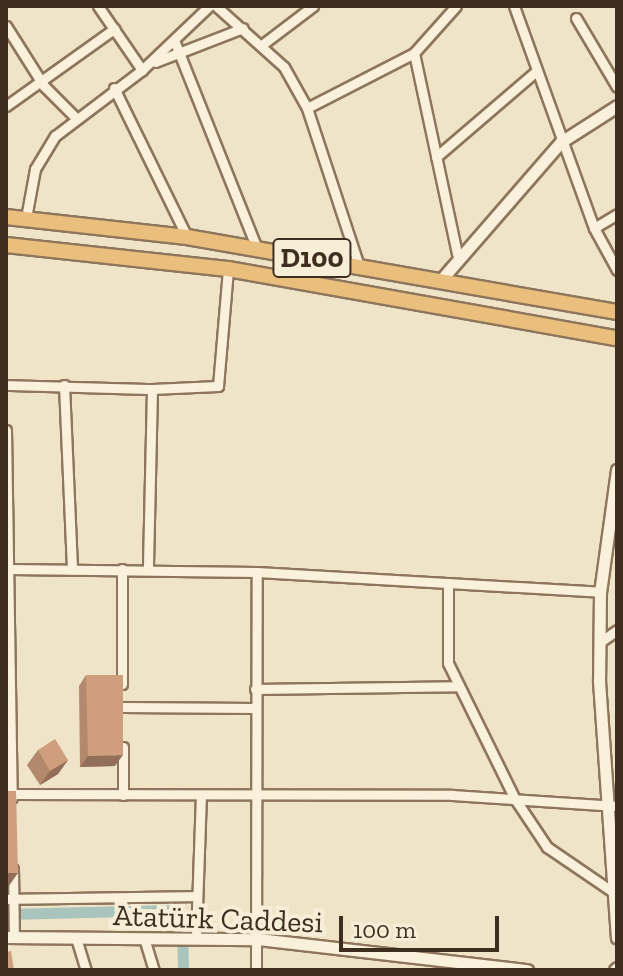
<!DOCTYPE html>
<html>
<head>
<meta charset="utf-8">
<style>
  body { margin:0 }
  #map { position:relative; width:623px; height:976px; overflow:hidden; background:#f0e4c8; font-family:"Zilla Slab",serif }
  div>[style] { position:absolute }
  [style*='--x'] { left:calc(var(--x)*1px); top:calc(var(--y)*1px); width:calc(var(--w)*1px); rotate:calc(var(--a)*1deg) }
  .canal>* { height:11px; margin:-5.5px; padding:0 5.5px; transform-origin:5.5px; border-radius:5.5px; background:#a9c4bc }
  .roads { filter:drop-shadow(2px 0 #8d765c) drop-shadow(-2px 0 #8d765c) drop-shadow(0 2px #8d765c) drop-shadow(0 -2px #8d765c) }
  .minor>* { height:9px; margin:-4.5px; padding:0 4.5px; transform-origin:4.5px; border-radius:4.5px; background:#faf1dc }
  .tertiary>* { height:11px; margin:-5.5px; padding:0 5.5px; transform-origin:5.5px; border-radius:5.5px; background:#faf1dc }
  .trunk>* { height:14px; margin:-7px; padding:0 7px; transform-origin:7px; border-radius:7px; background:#eabe7c }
  .wall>* { inset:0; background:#b2896c }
  .shaded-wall>* { inset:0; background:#916f58 }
  .building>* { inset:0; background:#cf9f7d }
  span { translate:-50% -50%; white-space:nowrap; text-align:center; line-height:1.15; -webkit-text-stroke:8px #f7eed8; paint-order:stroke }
  .shield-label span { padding:2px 6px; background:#f7eed8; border:2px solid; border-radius:6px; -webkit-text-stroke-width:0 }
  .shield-label { font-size:28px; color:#3d2e20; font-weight:700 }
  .street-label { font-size:30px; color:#3d2e20 }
  .frame { position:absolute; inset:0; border:8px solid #3d2e20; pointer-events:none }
  .scale { position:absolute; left:339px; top:916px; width:160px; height:36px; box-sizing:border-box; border:4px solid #3d2e20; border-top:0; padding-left:10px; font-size:24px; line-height:28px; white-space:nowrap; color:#3d2e20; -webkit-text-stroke:6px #f7eed8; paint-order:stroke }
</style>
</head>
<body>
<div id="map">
  <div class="canal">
    <div style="--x:6;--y:914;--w:166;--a:-1.4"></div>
    <div style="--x:172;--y:910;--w:14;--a:45"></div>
    <div style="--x:182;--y:920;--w:50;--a:88.9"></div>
  </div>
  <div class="roads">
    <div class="minor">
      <div style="--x:98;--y:6;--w:78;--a:55.5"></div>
      <div style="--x:216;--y:6;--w:91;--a:41.9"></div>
      <div style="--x:284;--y:67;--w:47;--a:60.7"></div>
      <div style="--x:307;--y:108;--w:166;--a:71.8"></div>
      <div style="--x:456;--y:6;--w:63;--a:131.8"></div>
      <div style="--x:414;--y:53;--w:206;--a:77.9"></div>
      <div style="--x:514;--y:6;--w:236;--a:70.2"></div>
      <div style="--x:594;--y:228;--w:48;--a:61.3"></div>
      <div style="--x:576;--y:18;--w:80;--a:59.3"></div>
      <div style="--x:6;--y:26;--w:71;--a:57.7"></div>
      <div style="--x:44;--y:86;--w:45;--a:45"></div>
      <div style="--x:174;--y:40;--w:225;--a:68.3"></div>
      <div style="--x:263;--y:44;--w:63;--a:-37.2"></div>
      <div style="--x:155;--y:62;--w:94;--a:-21.1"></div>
      <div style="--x:114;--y:88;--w:166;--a:63.9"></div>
      <div style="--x:6;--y:106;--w:133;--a:-35.5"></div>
      <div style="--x:307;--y:108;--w:120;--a:-27.2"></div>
      <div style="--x:436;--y:157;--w:130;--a:-40.6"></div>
      <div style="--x:26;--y:218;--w:50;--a:-79.6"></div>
      <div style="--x:35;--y:169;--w:39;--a:-59"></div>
      <div style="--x:55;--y:136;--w:109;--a:-37.2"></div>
      <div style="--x:142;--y:70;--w:93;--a:-43.7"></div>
      <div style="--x:594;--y:228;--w:27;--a:-31"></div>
      <div style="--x:6;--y:385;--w:146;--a:1.6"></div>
      <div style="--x:152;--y:389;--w:180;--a:91.3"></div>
      <div style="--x:64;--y:385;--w:185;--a:87.5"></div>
      <div style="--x:152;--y:389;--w:66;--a:-2.6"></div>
      <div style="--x:218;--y:386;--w:117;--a:-85.1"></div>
      <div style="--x:6;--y:430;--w:368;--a:89.1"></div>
      <div style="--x:10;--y:569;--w:247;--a:0.7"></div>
      <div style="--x:257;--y:572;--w:344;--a:3.3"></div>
      <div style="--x:122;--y:569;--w:115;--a:90"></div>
      <div style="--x:448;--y:583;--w:80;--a:90"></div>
      <div style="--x:448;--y:663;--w:152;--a:63.8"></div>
      <div style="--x:515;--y:799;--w:58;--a:56.3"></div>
      <div style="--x:547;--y:847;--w:76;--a:34.3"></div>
      <div style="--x:600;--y:642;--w:21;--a:-35"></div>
      <div style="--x:255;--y:689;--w:204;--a:-0.8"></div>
      <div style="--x:122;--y:707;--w:133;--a:0.4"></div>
      <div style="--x:123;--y:747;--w:48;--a:90"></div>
      <div style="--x:6;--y:794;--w:446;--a:0.1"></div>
      <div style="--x:452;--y:795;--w:165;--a:3.8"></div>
      <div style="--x:13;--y:869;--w:68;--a:89.2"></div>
      <div style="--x:6;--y:899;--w:191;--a:-0.9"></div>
      <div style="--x:196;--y:937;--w:142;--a:-88"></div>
      <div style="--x:76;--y:938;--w:34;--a:73"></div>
      <div style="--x:144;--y:938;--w:34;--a:73"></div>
      <div style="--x:256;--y:970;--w:398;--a:-89.9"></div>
    </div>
    <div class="tertiary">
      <div style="--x:440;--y:281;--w:184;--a:-49"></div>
      <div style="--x:561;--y:142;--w:67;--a:-32.7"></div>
      <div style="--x:617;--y:470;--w:123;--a:97.9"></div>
      <div style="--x:600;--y:592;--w:89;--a:90.6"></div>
      <div style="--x:599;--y:681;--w:257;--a:86"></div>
      <div style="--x:6;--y:937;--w:252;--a:0.5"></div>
      <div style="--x:258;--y:939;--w:271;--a:6.6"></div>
      <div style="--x:615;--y:970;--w:3;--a:-45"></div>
    </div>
    <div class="trunk">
      <div style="--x:6;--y:217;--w:182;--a:6.3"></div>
      <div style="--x:187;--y:237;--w:436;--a:9.9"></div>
      <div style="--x:6;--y:245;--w:223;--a:6.2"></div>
      <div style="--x:228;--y:269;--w:395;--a:10.1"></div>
    </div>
  </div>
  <div class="wall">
    <div style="clip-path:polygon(86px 675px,115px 766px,80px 767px,79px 686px)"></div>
    <div style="clip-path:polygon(38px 750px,68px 760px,58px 774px,40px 785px,27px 765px)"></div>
  </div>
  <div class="shaded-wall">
    <div style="clip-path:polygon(123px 755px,115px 766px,80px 767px,88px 756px)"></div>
    <div style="clip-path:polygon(68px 760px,58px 774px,40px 785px,50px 771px)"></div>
    <div style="clip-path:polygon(6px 873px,18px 873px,6px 890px)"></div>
  </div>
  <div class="building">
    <div style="clip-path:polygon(86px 675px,123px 675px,123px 755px,88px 756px)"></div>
    <div style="clip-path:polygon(6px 699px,8px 699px,8px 771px,6px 772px)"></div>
    <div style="clip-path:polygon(55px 739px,68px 760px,50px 771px,38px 750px)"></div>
    <div style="clip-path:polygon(6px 791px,16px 791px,18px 873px,6px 873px)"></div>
    <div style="clip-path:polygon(11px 951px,14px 970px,6px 970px,6px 952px)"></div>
  </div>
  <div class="shield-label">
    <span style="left:312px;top:258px">D100</span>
  </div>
  <div class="street-label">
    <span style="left:218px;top:919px;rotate:2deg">Atatürk Caddesi</span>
  </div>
  <div class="frame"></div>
  <div class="scale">100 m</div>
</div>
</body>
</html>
